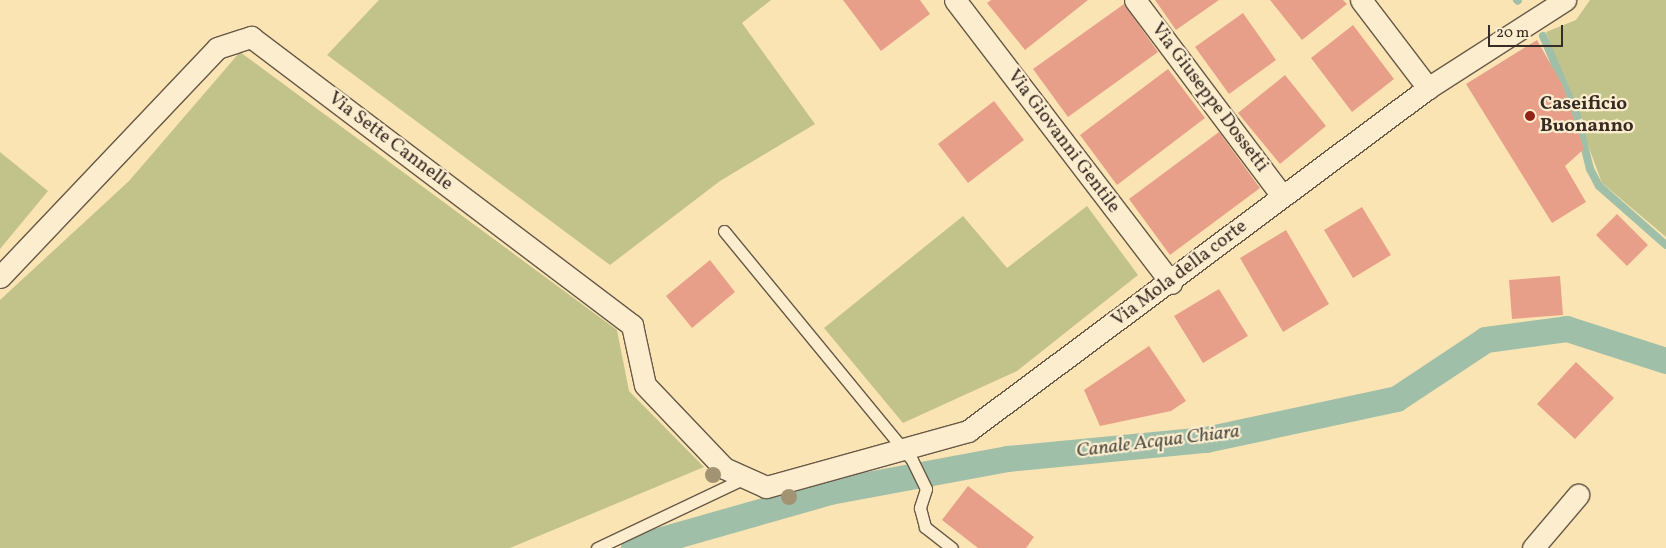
<!DOCTYPE html>
<html>
<head>
<meta charset="utf-8">
<style>
  body { margin:0 }
  #map { position:relative; width:1666px; height:548px; overflow:hidden; background:#fbe4b3; font-family:Vollkorn,serif }
  div>[style] { position:absolute }
  [style*='--x'] { left:calc(var(--x)*1px); top:calc(var(--y)*1px); width:calc(var(--w)*1px); rotate:calc(var(--a)*1deg) }
  .green>* { inset:0; background:#c2c38a }
  .stream>* { height:8px; margin:-4px; padding:0 4px; transform-origin:4px; border-radius:4px; background:#a0bfa8 }
  .canal>* { height:26px; margin:-13px; padding:0 13px; transform-origin:13px; border-radius:13px; background:#a0bfa8 }
  .building>* { inset:0; background:#e89f89 }
  .roads { filter:drop-shadow(1px 0 #685948) drop-shadow(-1px 0 #685948) drop-shadow(0 1px #685948) drop-shadow(0 -1px #685948) }
  .service>* { height:11px; margin:-5.5px; padding:0 5.5px; transform-origin:5.5px; border-radius:5.5px; background:#fcedce }
  .minor>* { height:21px; margin:-10.5px; padding:0 10.5px; transform-origin:10.5px; border-radius:10.5px; background:#fcedce }
  .trees>* { width:16px; height:16px; margin:-8px; border-radius:50%; background:#a29373 }
  .dots>* { width:14px; height:14px; translate:-50% -50%; box-sizing:border-box; border:2px solid #fcedce; border-radius:50% }
  span { translate:-50% -50%; white-space:nowrap; text-align:center; line-height:1.15; -webkit-text-stroke:4.5px #fcedce; paint-order:stroke }
  .street-label { font-size:19px; color:#372b25 }
  .poi-label { font-size:19px; color:#372b25; font-weight:700 }
  .left { translate:0 -50%; text-align:left }
  .water-label { font-size:20px; color:#515046; font-style:italic }
  .scale { position:absolute; left:1488px; top:25px; width:75px; height:22px; box-sizing:border-box; border:2px solid #372b25; border-top:0; padding-left:6px; font-size:15px; line-height:18px; white-space:nowrap; color:#372b25; -webkit-text-stroke:4px #fcedce; paint-order:stroke }
</style>
</head>
<body>
<div id="map">
  <div class="green">
    <div style="clip-path:polygon(379px 0,771px 0,742px 23px,815px 124px,720px 181px,610px 265px,327px 55px)"></div>
    <div style="clip-path:polygon(1590px 0,1666px 0,1666px 237px,1602px 183px,1546px 32px,1576px 20px)"></div>
    <div style="clip-path:polygon(240px 52px,617px 330px,629px 391px,704px 467px,510px 548px,0 548px,0 300px,129px 181px)"></div>
    <div style="clip-path:polygon(0 152px,48px 191px,0 249px)"></div>
    <div style="clip-path:polygon(1087px 206px,1138px 275px,1017px 371px,903px 423px,824px 328px,963px 216px,1007px 268px)"></div>
  </div>
  <div class="stream">
    <div style="--x:1517;--y:0;--w:1;--a:45"></div>
    <div style="--x:1543;--y:36;--w:84;--a:66.8"></div>
    <div style="--x:1576;--y:113;--w:58;--a:76"></div>
    <div style="--x:1590;--y:169;--w:19;--a:62"></div>
    <div style="--x:1599;--y:186;--w:89;--a:41.4"></div>
  </div>
  <div class="canal">
    <div style="--x:634;--y:548;--w:204;--a:-15.9"></div>
    <div style="--x:830;--y:492;--w:181;--a:-10.5"></div>
    <div style="--x:1008;--y:459;--w:199;--a:-5.5"></div>
    <div style="--x:1206;--y:440;--w:195;--a:-12.1"></div>
    <div style="--x:1397;--y:399;--w:107;--a:-33.5"></div>
    <div style="--x:1486;--y:340;--w:82;--a:-7.7"></div>
    <div style="--x:1567;--y:329;--w:104;--a:17.9"></div>
  </div>
  <div class="building">
    <div style="clip-path:polygon(843px 0,920px 0,930px 14px,881px 51px)"></div>
    <div style="clip-path:polygon(991px 0,1088px 0,1025px 50px,987px 3px)"></div>
    <div style="clip-path:polygon(1155px 0,1219px 0,1176px 30px)"></div>
    <div style="clip-path:polygon(1270px 0,1343px 0,1347px 4px,1302px 40px)"></div>
    <div style="clip-path:polygon(1124px 4px,1158px 52px,1068px 117px,1033px 69px)"></div>
    <div style="clip-path:polygon(1243px 13px,1276px 60px,1229px 94px,1195px 47px)"></div>
    <div style="clip-path:polygon(1353px 25px,1394px 79px,1352px 112px,1311px 58px)"></div>
    <div style="clip-path:polygon(1537px 40px,1562px 84px,1584px 149px,1565px 166px,1586px 202px,1552px 223px,1466px 84px)"></div>
    <div style="clip-path:polygon(1168px 69px,1205px 118px,1117px 185px,1080px 135px)"></div>
    <div style="clip-path:polygon(1285px 75px,1326px 126px,1280px 164px,1238px 113px)"></div>
    <div style="clip-path:polygon(994px 101px,1024px 140px,968px 183px,938px 144px)"></div>
    <div style="clip-path:polygon(1219px 132px,1260px 188px,1170px 255px,1129px 199px)"></div>
    <div style="clip-path:polygon(1362px 207px,1391px 255px,1353px 278px,1324px 230px)"></div>
    <div style="clip-path:polygon(1617px 214px,1648px 245px,1627px 266px,1596px 235px)"></div>
    <div style="clip-path:polygon(1286px 230px,1329px 304px,1283px 332px,1240px 258px)"></div>
    <div style="clip-path:polygon(710px 260px,735px 292px,692px 328px,666px 296px)"></div>
    <div style="clip-path:polygon(1560px 276px,1563px 315px,1512px 319px,1509px 280px)"></div>
    <div style="clip-path:polygon(1219px 289px,1248px 336px,1203px 363px,1174px 316px)"></div>
    <div style="clip-path:polygon(1149px 346px,1186px 401px,1171px 411px,1100px 426px,1084px 390px)"></div>
    <div style="clip-path:polygon(1576px 362px,1614px 398px,1575px 439px,1537px 404px)"></div>
    <div style="clip-path:polygon(968px 486px,1034px 537px,1026px 548px,978px 548px,942px 520px)"></div>
  </div>
  <div class="roads">
    <div class="service">
      <div style="--x:724;--y:231;--w:296;--a:50.6"></div>
      <div style="--x:912;--y:460;--w:32;--a:64"></div>
      <div style="--x:926;--y:489;--w:20;--a:108"></div>
      <div style="--x:920;--y:508;--w:20;--a:75"></div>
      <div style="--x:925;--y:527;--w:34;--a:38"></div>
      <div style="--x:597;--y:548;--w:164;--a:-25.3"></div>
    </div>
    <div class="minor">
      <div style="--x:955;--y:0;--w:356;--a:52.6"></div>
      <div style="--x:1135;--y:0;--w:245;--a:53.1"></div>
      <div style="--x:1361;--y:0;--w:111;--a:52.7"></div>
      <div style="--x:0;--y:277;--w:315;--a:-46.5"></div>
      <div style="--x:217;--y:48;--w:36;--a:-18"></div>
      <div style="--x:251;--y:37;--w:478;--a:37.1"></div>
      <div style="--x:632;--y:325;--w:61;--a:77.8"></div>
      <div style="--x:645;--y:385;--w:115;--a:46.4"></div>
      <div style="--x:724;--y:468;--w:46;--a:24.3"></div>
      <div style="--x:766;--y:487;--w:210;--a:-15.5"></div>
      <div style="--x:968;--y:431;--w:574;--a:-36.71"></div>
      <div style="--x:1428;--y:88;--w:163;--a:-32.7"></div>
      <div style="--x:1533;--y:548;--w:70;--a:-49.7"></div>
    </div>
  </div>
  <div class="trees">
    <div style="left:713px;top:475px"></div>
    <div style="left:789px;top:497px"></div>
  </div>
  <div class="dots">
    <div style="left:1530px;top:116px;background:#8f2418"></div>
  </div>
  <div class="street-label">
    <span style="left:1209px;top:98px;rotate:53deg">Via Giuseppe Dossetti</span>
    <span style="left:390px;top:142px;rotate:37deg">Via Sette Cannelle</span>
    <span style="left:1063px;top:142px;rotate:53deg">Via Giovanni Gentile</span>
    <span style="left:1180px;top:274px;rotate:-37deg">Via Mola della corte</span>
  </div>
  <div class="poi-label">
    <span class="left" style="left:1540px;top:116px">Caseificio<br>Buonanno</span>
  </div>
  <div class="water-label">
    <span style="left:1158px;top:442px;rotate:-7deg">Canale Acqua Chiara</span>
  </div>
  <div class="scale">20 m</div>
</div>
</body>
</html>
